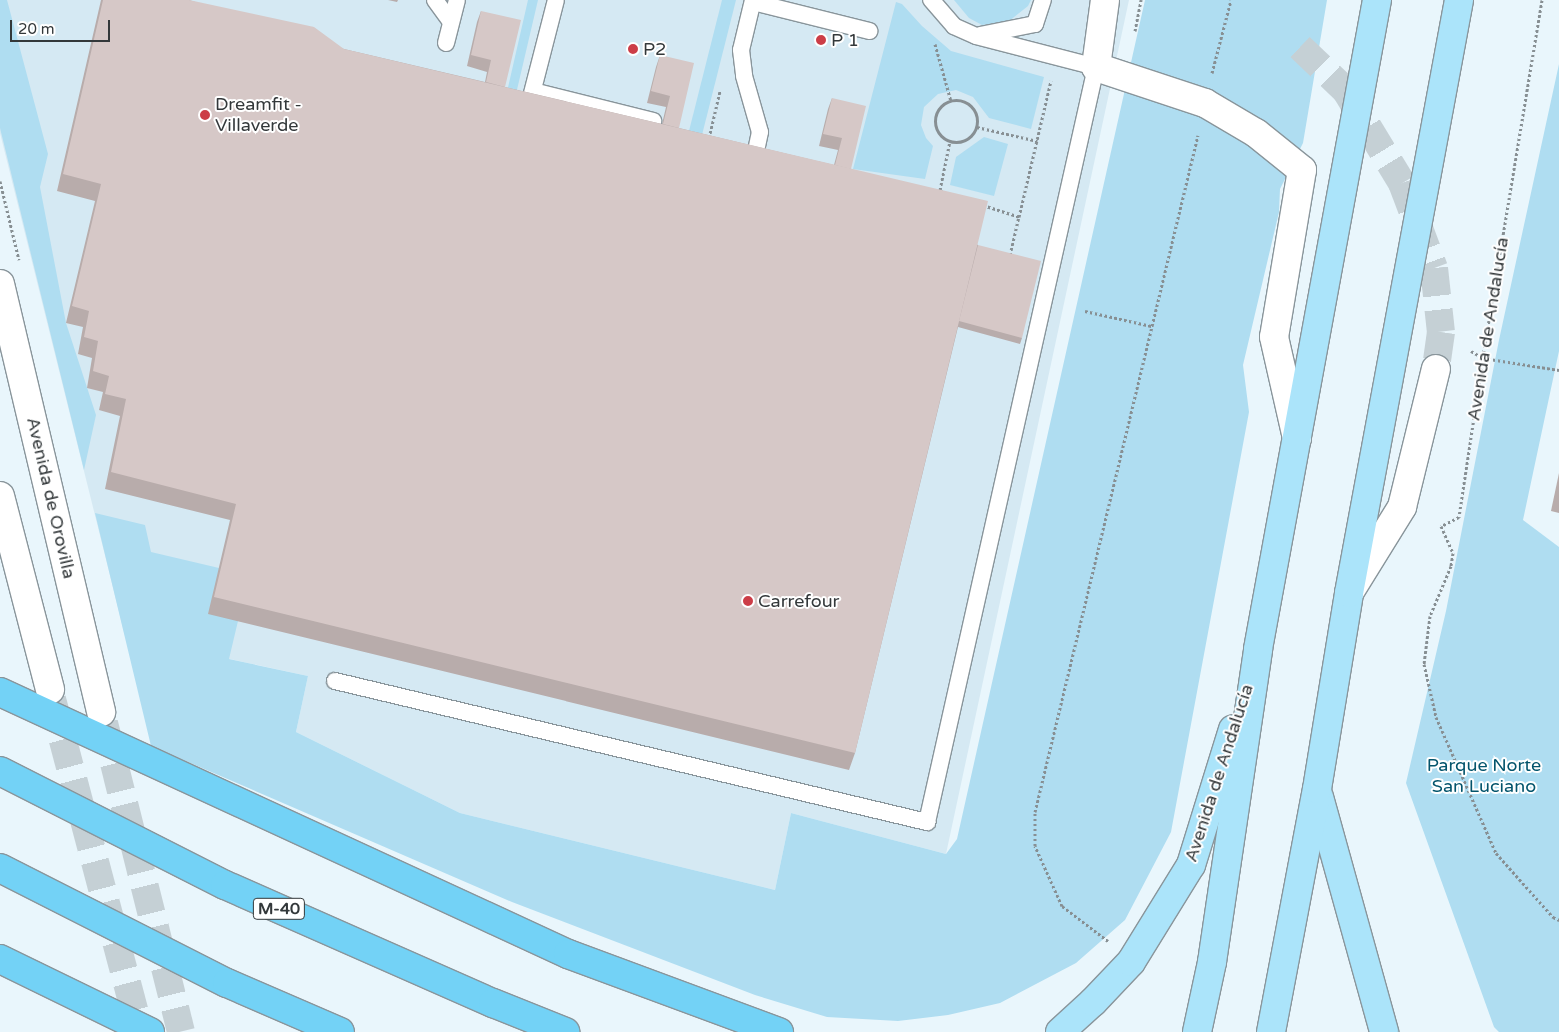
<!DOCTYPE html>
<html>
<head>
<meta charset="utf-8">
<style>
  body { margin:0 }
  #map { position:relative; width:1559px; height:1032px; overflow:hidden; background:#e9f6fc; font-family:"Varela Round",sans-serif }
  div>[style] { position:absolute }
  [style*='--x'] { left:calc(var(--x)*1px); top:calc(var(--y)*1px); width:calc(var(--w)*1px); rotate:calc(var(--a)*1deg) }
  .built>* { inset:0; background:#d5e9f3 }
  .green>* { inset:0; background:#afddf1 }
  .street-tunnel>* { height:28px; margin-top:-14px; transform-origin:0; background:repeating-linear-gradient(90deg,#c5d0d5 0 28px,transparent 0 42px) }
  .path>* { height:3px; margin-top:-1.5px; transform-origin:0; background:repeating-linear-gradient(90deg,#878f93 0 2.5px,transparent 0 5px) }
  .path>.ring { margin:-1.5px; padding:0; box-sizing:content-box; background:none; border:3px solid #878f93; border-radius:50% }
  .roads { filter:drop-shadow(1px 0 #89959b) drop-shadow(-1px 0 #89959b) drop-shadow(0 1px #89959b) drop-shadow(0 -1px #89959b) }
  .lane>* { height:16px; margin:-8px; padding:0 8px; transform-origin:8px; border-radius:8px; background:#fff }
  .street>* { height:28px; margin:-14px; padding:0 14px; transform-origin:14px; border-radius:14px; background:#fff }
  .primary>* { height:28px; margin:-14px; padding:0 14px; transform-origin:14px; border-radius:14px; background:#abe4fa }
  .highway>* { height:28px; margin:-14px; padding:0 14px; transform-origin:14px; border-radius:14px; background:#73d2f6 }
  .wall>* { inset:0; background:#b8acab }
  .building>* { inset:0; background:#d6c8c7 }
  .dots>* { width:14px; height:14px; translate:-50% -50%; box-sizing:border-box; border:2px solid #fff; border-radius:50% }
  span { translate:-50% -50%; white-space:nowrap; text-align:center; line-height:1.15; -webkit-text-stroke:4px #fff; paint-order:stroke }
  .shield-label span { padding:1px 4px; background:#fff; border:1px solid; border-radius:4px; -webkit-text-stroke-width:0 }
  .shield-label { font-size:16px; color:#33383a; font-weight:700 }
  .poi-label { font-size:18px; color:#33383a }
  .left { translate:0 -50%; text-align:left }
  .street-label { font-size:18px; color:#33383a }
  .park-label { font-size:18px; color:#03546c }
  .scale { position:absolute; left:10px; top:20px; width:100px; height:22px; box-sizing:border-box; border:2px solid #33383a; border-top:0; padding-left:6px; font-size:15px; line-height:18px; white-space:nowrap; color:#33383a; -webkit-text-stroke:4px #fff; paint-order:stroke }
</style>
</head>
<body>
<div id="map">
  <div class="built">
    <div style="clip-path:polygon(0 0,1129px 0,946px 854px,791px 813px,775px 890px,460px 813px,296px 732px,308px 676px,125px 636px,0 133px)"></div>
  </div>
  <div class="green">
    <div style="clip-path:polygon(0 0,7px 0,48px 154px,40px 187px,66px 323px,96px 415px,84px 470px,0 128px)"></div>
    <div style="clip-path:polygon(528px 0,538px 0,516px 94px,507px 92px)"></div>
    <div style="clip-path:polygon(722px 0,736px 0,702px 135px,689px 131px)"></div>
    <div style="clip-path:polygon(954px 0,1031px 0,1028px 6px,1009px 21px,982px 25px,969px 18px)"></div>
    <div style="clip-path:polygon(1145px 0,1327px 0,1303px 143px,1280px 189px,1279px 212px,1243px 365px,1249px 412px,1171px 832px,1125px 920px,1076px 963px,1000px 1003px,948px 1015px,898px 1021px,827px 1017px,755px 995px,512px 902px,151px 746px,95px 513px,145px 525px,151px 552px,219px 568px,238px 621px,229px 659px,308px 676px,296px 732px,460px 813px,775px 890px,791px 813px,946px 854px,957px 839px)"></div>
    <div style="clip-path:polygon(896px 2px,902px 4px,922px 26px,951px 51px,1044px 77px,1031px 129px,989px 118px,973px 97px,956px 90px,938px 94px,924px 107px,921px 125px,926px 138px,933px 146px,925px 179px,853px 169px)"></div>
    <div style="clip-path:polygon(1559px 64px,1559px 351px,1523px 520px,1559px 547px,1559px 1032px,1499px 1032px,1494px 1027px,1406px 783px,1446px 611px,1499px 340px)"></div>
    <div style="clip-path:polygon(984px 137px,1008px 144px,994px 196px,950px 185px,956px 157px)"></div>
  </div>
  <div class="street-tunnel">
    <div style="--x:1300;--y:47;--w:64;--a:43.7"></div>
    <div style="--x:1346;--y:91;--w:108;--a:58.7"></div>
    <div style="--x:1402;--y:183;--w:91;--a:69.4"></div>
    <div style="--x:1434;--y:268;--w:64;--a:83.8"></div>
    <div style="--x:1441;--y:332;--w:37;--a:98"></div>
    <div style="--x:52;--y:699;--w:344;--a:75.2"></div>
    <div style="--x:104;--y:723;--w:318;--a:76"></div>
  </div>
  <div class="path">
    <div style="--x:1542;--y:0;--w:363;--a:99.4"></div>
    <div style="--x:1483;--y:358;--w:161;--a:98.6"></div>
    <div style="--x:1459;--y:517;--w:20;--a:153"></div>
    <div style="--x:1441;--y:526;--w:30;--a:66"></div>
    <div style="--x:1453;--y:553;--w:13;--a:99"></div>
    <div style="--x:1451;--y:566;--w:54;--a:112.8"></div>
    <div style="--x:1430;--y:616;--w:48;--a:97.1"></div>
    <div style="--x:1424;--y:664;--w:54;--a:77.2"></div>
    <div style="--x:1436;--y:717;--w:149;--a:66.2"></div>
    <div style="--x:1496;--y:853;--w:86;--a:48.3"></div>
    <div style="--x:1553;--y:917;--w:7;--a:27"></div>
    <div style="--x:1135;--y:31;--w:32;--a:-79"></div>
    <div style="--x:935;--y:44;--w:59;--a:74.3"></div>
    <div style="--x:1212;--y:73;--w:75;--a:-75.4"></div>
    <div class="ring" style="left:935px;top:100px;width:39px;height:39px"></div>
    <div style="--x:977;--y:127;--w:62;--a:13.1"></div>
    <div style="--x:709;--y:138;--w:48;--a:-76.8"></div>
    <div style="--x:0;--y:181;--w:81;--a:76.5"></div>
    <div style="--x:942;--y:191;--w:2;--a:-153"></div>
    <div style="--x:940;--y:190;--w:50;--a:-78.5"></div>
    <div style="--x:983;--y:205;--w:38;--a:18"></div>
    <div style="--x:1019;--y:217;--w:140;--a:-76.8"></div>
    <div style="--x:1010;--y:255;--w:39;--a:-77"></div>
    <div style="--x:1085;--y:311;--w:68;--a:12.8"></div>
    <div style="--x:1471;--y:351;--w:14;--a:30"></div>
    <div style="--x:1483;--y:358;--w:77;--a:9"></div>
    <div style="--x:1108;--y:941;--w:58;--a:-142.7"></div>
    <div style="--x:1062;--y:906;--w:66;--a:-114.2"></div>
    <div style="--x:1035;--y:846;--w:34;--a:-90"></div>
    <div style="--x:1035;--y:812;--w:696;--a:-76.46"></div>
  </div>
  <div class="roads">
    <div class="lane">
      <div style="--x:435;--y:0;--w:27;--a:54"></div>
      <div style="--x:753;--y:0;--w:51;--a:103.5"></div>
      <div style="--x:741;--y:50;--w:26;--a:83"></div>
      <div style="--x:744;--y:76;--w:58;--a:74.1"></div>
      <div style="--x:760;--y:132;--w:30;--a:102"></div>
      <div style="--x:753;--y:2;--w:120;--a:14"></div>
      <div style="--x:980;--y:35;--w:56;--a:-11.3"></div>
      <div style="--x:1035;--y:24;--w:25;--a:-72"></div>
      <div style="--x:446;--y:43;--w:44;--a:-75.7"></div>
      <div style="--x:533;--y:91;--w:124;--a:14"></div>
      <div style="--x:530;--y:101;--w:104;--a:-75.6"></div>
      <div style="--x:335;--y:681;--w:609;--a:13.4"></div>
      <div style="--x:927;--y:822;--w:774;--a:-77.38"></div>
      <div style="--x:1096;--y:67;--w:124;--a:-165.5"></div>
      <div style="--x:976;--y:36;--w:24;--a:-156"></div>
      <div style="--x:954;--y:26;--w:35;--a:-131"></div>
    </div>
    <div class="street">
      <div style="--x:1105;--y:0;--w:68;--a:97.7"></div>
      <div style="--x:1096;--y:67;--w:115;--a:18.3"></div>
      <div style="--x:1205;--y:103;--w:59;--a:30.5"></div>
      <div style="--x:1256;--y:133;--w:59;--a:38.8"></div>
      <div style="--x:1302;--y:170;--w:169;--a:99.5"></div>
      <div style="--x:1274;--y:337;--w:104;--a:77.2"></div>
      <div style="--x:0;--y:284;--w:440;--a:76.7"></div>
      <div style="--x:0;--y:496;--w:200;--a:75.5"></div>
      <div style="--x:1350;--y:591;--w:99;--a:-58.2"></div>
      <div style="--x:1402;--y:507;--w:142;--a:-76.2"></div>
    </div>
    <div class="primary">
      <div style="--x:1319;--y:797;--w:244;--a:74.5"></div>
      <div style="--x:1060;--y:1032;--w:45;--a:-42.3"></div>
      <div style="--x:1093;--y:1002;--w:55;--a:-46.5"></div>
      <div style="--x:1131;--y:962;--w:114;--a:-58.3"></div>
      <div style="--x:1191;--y:865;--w:142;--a:-72.8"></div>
      <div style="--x:1197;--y:1032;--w:72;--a:-77.9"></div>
      <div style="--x:1212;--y:962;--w:316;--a:-81.6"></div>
      <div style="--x:1258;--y:649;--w:660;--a:-79.61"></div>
      <div style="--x:1271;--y:1032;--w:247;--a:-79.3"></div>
      <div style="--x:1317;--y:789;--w:199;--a:-80.7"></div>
      <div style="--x:1349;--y:593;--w:603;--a:-79.49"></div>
    </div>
    <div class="highway">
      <div style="--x:0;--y:692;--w:626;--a:24.76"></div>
      <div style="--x:568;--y:954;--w:225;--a:20.3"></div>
      <div style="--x:0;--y:771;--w:252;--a:26.9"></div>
      <div style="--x:225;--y:885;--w:293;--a:23.8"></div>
      <div style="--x:493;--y:1003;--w:78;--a:21.9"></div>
      <div style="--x:0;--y:868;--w:254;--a:26.9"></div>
      <div style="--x:227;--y:983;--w:123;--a:23.4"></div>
      <div style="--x:0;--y:959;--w:167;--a:26"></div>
    </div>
  </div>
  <div class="wall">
    <div style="clip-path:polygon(101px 0,189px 0,344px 49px,485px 82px,487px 72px,467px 66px,477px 22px,481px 11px,505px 87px,662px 124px,666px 107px,647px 103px,656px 67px,660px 55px,679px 128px,834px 165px,838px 150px,819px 146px,828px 109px,832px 98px,851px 169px,978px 245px,1022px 338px,1020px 344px,958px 327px,855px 753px,849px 770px,208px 614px,230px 520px,105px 489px,120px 416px,99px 410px,103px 392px,87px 388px,92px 358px,78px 354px,83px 327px,66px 323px,95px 201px,57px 191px)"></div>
    <div style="clip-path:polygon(388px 0,398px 0,397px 2px)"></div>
    <div style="clip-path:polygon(1559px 473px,1559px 513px,1551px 511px)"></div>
  </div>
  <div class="building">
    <div style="clip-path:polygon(103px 0,189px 0,314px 27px,344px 49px,988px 201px,855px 753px,214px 597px,236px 504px,111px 472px,126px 399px,105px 394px,109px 376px,93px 371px,98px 341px,84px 337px,89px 311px,72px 306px,101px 184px,63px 174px)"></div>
    <div style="clip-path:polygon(481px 11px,521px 20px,505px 87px,486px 82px,491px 60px,471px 55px)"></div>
    <div style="clip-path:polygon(660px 55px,694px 63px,679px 128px,663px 124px,670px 96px,651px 91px)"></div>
    <div style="clip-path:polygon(832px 98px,866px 106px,851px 169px,835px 165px,842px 138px,823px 134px)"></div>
    <div style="clip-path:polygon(978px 245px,1041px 261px,1022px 338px,959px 321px)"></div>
  </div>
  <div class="dots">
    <div style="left:821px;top:40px;background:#cc3d47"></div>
    <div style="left:633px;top:49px;background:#cc3d47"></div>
    <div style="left:205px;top:115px;background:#cc3d47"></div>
    <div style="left:748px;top:601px;background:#cc3d47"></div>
  </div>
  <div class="shield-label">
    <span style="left:279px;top:909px">M-40</span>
  </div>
  <div class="poi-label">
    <span class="left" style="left:831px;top:40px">P 1</span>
    <span class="left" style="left:643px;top:49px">P2</span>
    <span class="left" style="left:215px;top:115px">Dreamfit -<br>Villaverde</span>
    <span class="left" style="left:758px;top:601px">Carrefour</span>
  </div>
  <div class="street-label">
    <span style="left:1488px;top:329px;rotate:-81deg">Avenida de Andalucía</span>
    <span style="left:51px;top:498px;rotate:77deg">Avenida de Orovilla</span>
    <span style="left:1219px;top:773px;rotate:-72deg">Avenida de Andalucía</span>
  </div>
  <div class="park-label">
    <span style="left:1484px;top:776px">Parque Norte<br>San Luciano</span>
  </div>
  <div class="scale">20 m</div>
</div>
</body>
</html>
